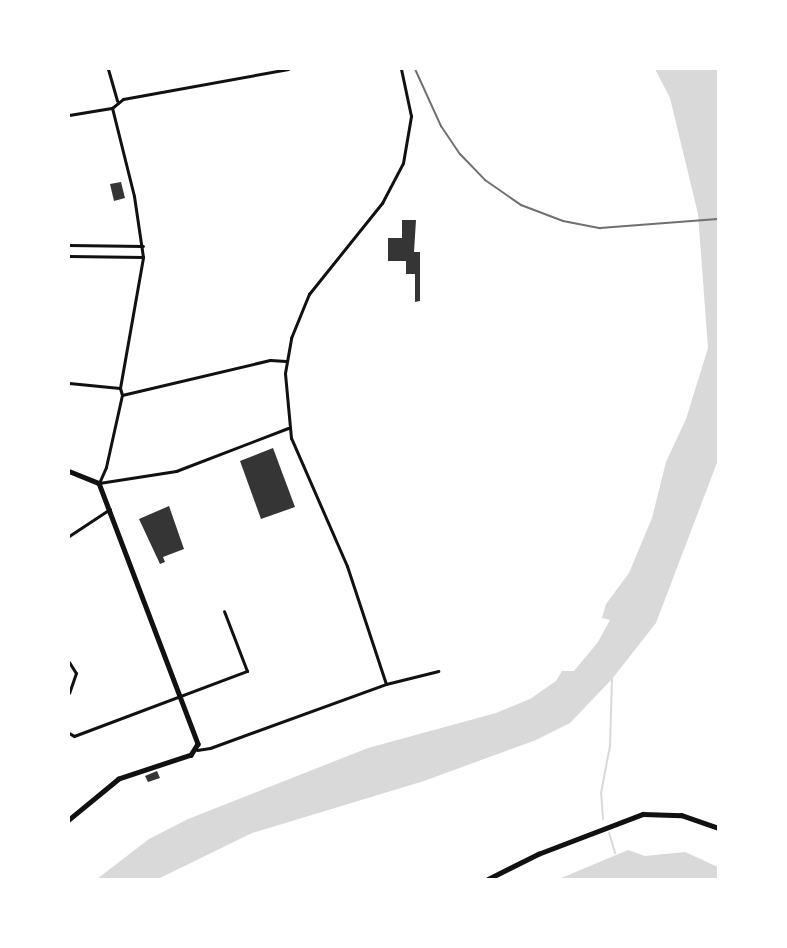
<!DOCTYPE html>
<html>
<head>
<meta charset="utf-8">
<style>
  body { margin:0 }
  #map { position:relative; width:787px; height:948px; overflow:hidden; background:#fff; font-family:Overpass,sans-serif }
  div>[style] { position:absolute }
  [style*='--x'] { left:calc(var(--x)*1px); top:calc(var(--y)*1px); width:calc(var(--w)*1px); rotate:calc(var(--a)*1deg) }
  .water>* { inset:0; background:#d9d9d9 }
  .stream>* { height:2px; margin:-1px; padding:0 1px; transform-origin:1px; border-radius:1px; background:#d9d9d9 }
  .building>* { inset:0; background:#353535 }
  .minor>* { height:3px; margin:-1.5px; padding:0 1.5px; transform-origin:1.5px; border-radius:1.5px; background:#111 }
  .secondary>* { height:4.5px; margin:-2.25px; padding:0 2.25px; transform-origin:2.25px; border-radius:2.25px; background:#111 }
  .rail>* { height:2px; margin:-1px; padding:0 1px; transform-origin:1px; border-radius:1px; background:#707070 }
  span { translate:-50% -50%; white-space:nowrap; text-align:center; line-height:1.15; -webkit-text-stroke:5px #fff; paint-order:stroke }
  .frame { position:absolute; inset:0; border:70px solid #fff; pointer-events:none }
</style>
</head>
<body>
<div id="map">
  <div class="water">
    <div style="clip-path:polygon(655px 69px,718px 69px,718px 460px,656px 623px,612px 679px,570px 723px,536px 740px,424px 781px,252px 833px,158px 879px,97px 879px,149px 839px,188px 819px,368px 748px,496px 713px,530px 699px,556px 681px,562px 671px,574px 671px,598px 642px,610px 620px,602px 618px,606px 604px,629px 573px,652px 518px,666px 462px,686px 419px,708px 348px,698px 214px,670px 98px)"></div>
    <div style="clip-path:polygon(628px 850px,645px 856px,685px 852px,718px 867px,718px 879px,559px 879px)"></div>
  </div>
  <div class="stream">
    <div style="--x:603;--y:819;--w:26;--a:-94"></div>
    <div style="--x:601;--y:793;--w:48;--a:-79.2"></div>
    <div style="--x:610;--y:746;--w:67;--a:-88.3"></div>
    <div style="--x:609;--y:833;--w:21;--a:73"></div>
  </div>
  <div class="building">
    <div style="clip-path:polygon(121px 182px,125px 198px,114px 201px,110px 184px)"></div>
    <div style="clip-path:polygon(402px 220px,416px 220px,414px 252px,420px 252px,420px 301px,415px 302px,415px 274px,406px 274px,406px 261px,388px 261px,388px 238px,402px 238px)"></div>
    <div style="clip-path:polygon(273px 448px,295px 507px,261px 519px,240px 461px)"></div>
    <div style="clip-path:polygon(169px 506px,184px 549px,163px 557px,165px 562px,160px 564px,139px 519px)"></div>
    <div style="clip-path:polygon(157px 771px,160px 778px,148px 782px,145px 776px)"></div>
  </div>
  <div class="minor">
    <div style="--x:108;--y:69;--w:33;--a:74"></div>
    <div style="--x:112;--y:108;--w:14;--a:-39"></div>
    <div style="--x:123;--y:99;--w:168;--a:-10.3"></div>
    <div style="--x:69;--y:115;--w:43;--a:-9.5"></div>
    <div style="--x:69;--y:245;--w:74;--a:0.8"></div>
    <div style="--x:69;--y:256;--w:74;--a:0.8"></div>
    <div style="--x:69;--y:383;--w:51;--a:5.6"></div>
    <div style="--x:122;--y:395;--w:152;--a:-13.3"></div>
    <div style="--x:270;--y:360;--w:16;--a:4"></div>
    <div style="--x:99;--y:483;--w:17;--a:-66"></div>
    <div style="--x:106;--y:467;--w:74;--a:-77.5"></div>
    <div style="--x:122;--y:395;--w:7;--a:-106"></div>
    <div style="--x:120;--y:388;--w:133;--a:-80"></div>
    <div style="--x:143;--y:257;--w:62;--a:-98.4"></div>
    <div style="--x:134;--y:196;--w:91;--a:-104"></div>
    <div style="--x:99;--y:483;--w:78;--a:-8.9"></div>
    <div style="--x:176;--y:471;--w:120;--a:-21"></div>
    <div style="--x:69;--y:536;--w:49;--a:-33.4"></div>
    <div style="--x:69;--y:662;--w:13;--a:58"></div>
    <div style="--x:76;--y:673;--w:21;--a:109"></div>
    <div style="--x:386;--y:684;--w:124;--a:-108.3"></div>
    <div style="--x:347;--y:566;--w:140;--a:-113.6"></div>
    <div style="--x:291;--y:438;--w:65;--a:-95.3"></div>
    <div style="--x:285;--y:373;--w:36;--a:-80"></div>
    <div style="--x:291;--y:338;--w:48;--a:-67.8"></div>
    <div style="--x:309;--y:294;--w:117;--a:-51.3"></div>
    <div style="--x:382;--y:203;--w:45;--a:-62.3"></div>
    <div style="--x:403;--y:163;--w:48;--a:-80.3"></div>
    <div style="--x:411;--y:116;--w:48;--a:-102"></div>
    <div style="--x:69;--y:733;--w:6;--a:31"></div>
    <div style="--x:74;--y:736;--w:185;--a:-20.6"></div>
    <div style="--x:247;--y:671;--w:64;--a:-111"></div>
    <div style="--x:197;--y:750;--w:13;--a:-9"></div>
    <div style="--x:210;--y:748;--w:187;--a:-20"></div>
    <div style="--x:386;--y:684;--w:54;--a:-14"></div>
  </div>
  <div class="secondary">
    <div style="--x:69;--y:471;--w:32;--a:22"></div>
    <div style="--x:99;--y:483;--w:279;--a:69.2"></div>
    <div style="--x:198;--y:744;--w:13;--a:122"></div>
    <div style="--x:191;--y:755;--w:76;--a:161.6"></div>
    <div style="--x:119;--y:779;--w:65;--a:140.6"></div>
    <div style="--x:488;--y:879;--w:56;--a:-26.6"></div>
    <div style="--x:538;--y:854;--w:112;--a:-20.9"></div>
    <div style="--x:643;--y:814;--w:38;--a:2"></div>
    <div style="--x:681;--y:815;--w:39;--a:19"></div>
  </div>
  <div class="rail">
    <div style="--x:415;--y:69;--w:63;--a:65.5"></div>
    <div style="--x:441;--y:126;--w:34;--a:56"></div>
    <div style="--x:460;--y:154;--w:36;--a:46"></div>
    <div style="--x:485;--y:180;--w:44;--a:34.8"></div>
    <div style="--x:521;--y:205;--w:45;--a:20.9"></div>
    <div style="--x:563;--y:221;--w:38;--a:11"></div>
    <div style="--x:600;--y:228;--w:118;--a:-4.4"></div>
  </div>
  <div class="frame"></div>
</div>
</body>
</html>
